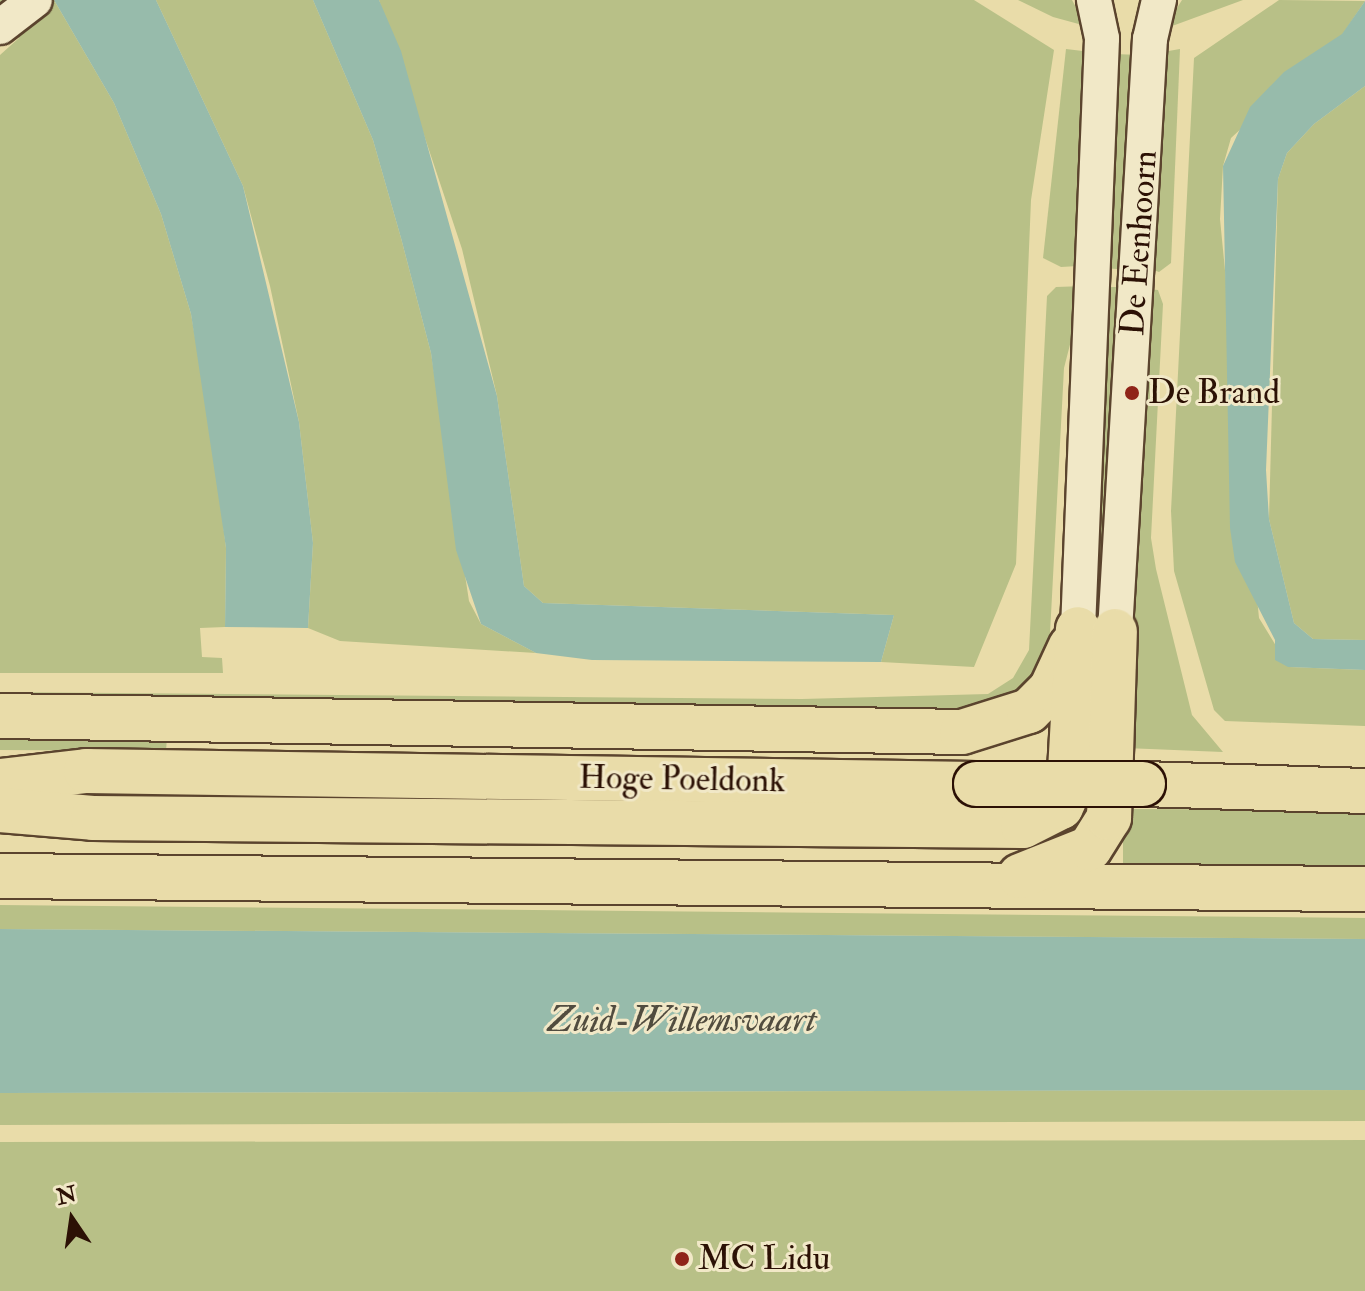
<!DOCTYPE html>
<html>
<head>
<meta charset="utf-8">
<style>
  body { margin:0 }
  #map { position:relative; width:1365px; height:1291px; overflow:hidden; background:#e9dca9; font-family:"IM FELL Double Pica",serif }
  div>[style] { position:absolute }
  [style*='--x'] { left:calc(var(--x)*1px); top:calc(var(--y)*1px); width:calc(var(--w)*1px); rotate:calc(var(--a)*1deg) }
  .green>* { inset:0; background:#b8c087 }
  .water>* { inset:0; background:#97bbab }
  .roads { filter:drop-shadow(2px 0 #5b442e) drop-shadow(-2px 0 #5b442e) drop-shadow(0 2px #5b442e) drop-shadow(0 -2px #5b442e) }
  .minor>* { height:34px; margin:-17px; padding:0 17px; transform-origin:17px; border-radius:17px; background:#f1e8c7 }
  .highway>* { height:44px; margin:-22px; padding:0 22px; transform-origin:22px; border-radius:22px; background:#e9dca9 }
  .bridges { filter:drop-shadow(2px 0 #2c1105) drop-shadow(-2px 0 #2c1105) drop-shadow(0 2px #2c1105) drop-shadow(0 -2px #2c1105) }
  .highway-bridge>* { height:44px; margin:-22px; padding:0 22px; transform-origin:22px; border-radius:22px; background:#e9dca9 }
  .dots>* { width:22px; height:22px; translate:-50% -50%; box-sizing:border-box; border:4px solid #f1e8c7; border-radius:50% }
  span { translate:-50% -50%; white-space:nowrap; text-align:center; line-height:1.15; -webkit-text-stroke:6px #f1e8c7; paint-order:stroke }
  .street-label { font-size:34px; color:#2c1105 }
  .poi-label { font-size:34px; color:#2c1105 }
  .left { translate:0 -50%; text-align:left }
  .water-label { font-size:36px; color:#514c3f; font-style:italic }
  .north { position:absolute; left:32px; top:1179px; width:80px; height:80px; -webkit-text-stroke:6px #f1e8c7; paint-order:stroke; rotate:347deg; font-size:22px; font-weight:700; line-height:32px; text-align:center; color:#2c1105 }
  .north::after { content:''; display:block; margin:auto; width:28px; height:36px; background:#2c1105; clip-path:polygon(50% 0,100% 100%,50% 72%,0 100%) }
</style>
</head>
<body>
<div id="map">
  <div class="green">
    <div style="clip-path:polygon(0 0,54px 0,114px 103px,161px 214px,191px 314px,212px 434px,226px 548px,225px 627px,200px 628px,202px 657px,222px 658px,223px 673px,0 673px,0 55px,19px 38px,0 14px)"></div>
    <div style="clip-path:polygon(156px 0,313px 0,373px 140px,401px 238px,431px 353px,469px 601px,481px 624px,536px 653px,340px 641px,308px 628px,313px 543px,299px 422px,270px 286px,243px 186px)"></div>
    <div style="clip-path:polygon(379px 0,974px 0,1054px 50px,1031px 200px,1016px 564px,974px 667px,881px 662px,894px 615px,543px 603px,524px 586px,497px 396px,462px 249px)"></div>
    <div style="clip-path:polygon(1018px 0,1072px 0,1086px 26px,1053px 17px)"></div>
    <div style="clip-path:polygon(1182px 0,1243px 0,1164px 29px)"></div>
    <div style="clip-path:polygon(1279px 0,1365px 1px,1342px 35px,1231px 138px,1223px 166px,1220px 219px,1259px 618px,1289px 667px,1365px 670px,1365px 726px,1225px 721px,1214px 710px,1174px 571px,1171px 511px,1194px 58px)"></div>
    <div style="clip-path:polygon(1066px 49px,1091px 52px,1078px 266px,1061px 267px,1043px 258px)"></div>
    <div style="clip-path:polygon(1180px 49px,1171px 263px,1159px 272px,1151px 269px,1157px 53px)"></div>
    <div style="clip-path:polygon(1114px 54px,1141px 55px,1129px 270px,1104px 268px)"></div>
    <div style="clip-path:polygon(1365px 86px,1365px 640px,1313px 639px,1294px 623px,1269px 519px,1278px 179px,1287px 153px,1314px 124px)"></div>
    <div style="clip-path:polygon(1085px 286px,1064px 368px,1049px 653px,1036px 679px,990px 710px,0 709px,0 692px,802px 699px,988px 694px,1013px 678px,1029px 650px,1047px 296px,1056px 287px)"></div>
    <div style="clip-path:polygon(1103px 287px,1126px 287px,1103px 747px,1082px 748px)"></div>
    <div style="clip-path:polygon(1146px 289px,1158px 290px,1163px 304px,1151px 538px,1156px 569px,1192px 715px,1223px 752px,1125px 748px)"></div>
    <div style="clip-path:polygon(0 732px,167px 737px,166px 751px,0 750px)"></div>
    <div style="clip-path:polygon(1123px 809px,1365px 810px,1365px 867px,1123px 863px)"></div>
    <div style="clip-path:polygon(0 905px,1365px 918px,1365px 939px,0 929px)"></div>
    <div style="clip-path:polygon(1365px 1090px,1365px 1121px,0 1125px,0 1093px)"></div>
    <div style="clip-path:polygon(1365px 1140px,1365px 1291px,0 1291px,0 1142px)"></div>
  </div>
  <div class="water">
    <div style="clip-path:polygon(54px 0,156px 0,243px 186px,299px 422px,313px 543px,308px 628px,225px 627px,226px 548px,191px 314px,161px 214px,114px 103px)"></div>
    <div style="clip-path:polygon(313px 0,379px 0,401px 51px,497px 396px,524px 586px,543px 603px,894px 615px,881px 662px,592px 660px,536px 653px,481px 624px,456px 550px,431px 353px,401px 238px,373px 140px)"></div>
    <div style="clip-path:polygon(1365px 1px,1365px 86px,1314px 124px,1287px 153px,1278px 179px,1266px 470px,1269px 519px,1294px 623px,1313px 639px,1365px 640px,1365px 670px,1288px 667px,1275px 660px,1275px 640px,1235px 562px,1230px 528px,1223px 166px,1250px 107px,1284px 72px,1342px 34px)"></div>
    <div style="clip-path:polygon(0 929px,1365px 939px,1365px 1090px,0 1093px)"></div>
  </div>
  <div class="roads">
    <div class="minor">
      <div style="--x:0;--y:27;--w:44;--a:-37.6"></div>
      <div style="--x:1078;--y:629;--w:591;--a:-87.67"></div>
      <div style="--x:1102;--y:38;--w:39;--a:-102"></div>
      <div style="--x:1115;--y:631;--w:593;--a:-86.62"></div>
      <div style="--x:1150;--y:39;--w:40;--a:-77"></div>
    </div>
    <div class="highway">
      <div style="--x:0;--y:716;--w:962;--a:0.95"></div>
      <div style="--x:962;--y:732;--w:70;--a:-17.4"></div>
      <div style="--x:1029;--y:711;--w:31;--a:-45"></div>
      <div style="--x:1051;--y:689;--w:47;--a:-65.1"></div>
      <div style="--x:0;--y:781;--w:87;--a:-6.6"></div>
      <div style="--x:86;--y:771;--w:890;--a:0.84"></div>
      <div style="--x:1143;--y:784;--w:222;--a:1.8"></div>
      <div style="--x:0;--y:810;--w:93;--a:4.9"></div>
      <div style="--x:93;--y:818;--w:930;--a:0.49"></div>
      <div style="--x:1023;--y:826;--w:42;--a:-26.6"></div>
      <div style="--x:1061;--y:807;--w:20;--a:-66"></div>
      <div style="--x:1069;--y:789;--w:160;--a:-86.8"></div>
      <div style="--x:0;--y:876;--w:1365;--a:0.55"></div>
      <div style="--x:1020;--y:876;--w:75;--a:-21.8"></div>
      <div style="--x:1090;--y:848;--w:36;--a:-58"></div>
      <div style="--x:1109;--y:818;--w:187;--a:-88.2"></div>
    </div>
  </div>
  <div class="bridges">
    <div class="highway-bridge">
      <div style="--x:976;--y:784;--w:167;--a:0"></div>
    </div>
  </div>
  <div class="dots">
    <div style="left:1132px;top:393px;background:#8f2418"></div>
    <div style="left:682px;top:1259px;background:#8f2418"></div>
  </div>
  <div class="street-label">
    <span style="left:1139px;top:243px;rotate:-86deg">De Eenhoorn</span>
    <span style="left:682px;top:779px;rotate:1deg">Hoge Poeldonk</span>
  </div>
  <div class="poi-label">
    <span class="left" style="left:1148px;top:393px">De Brand</span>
    <span class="left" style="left:698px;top:1259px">MC Lidu</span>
  </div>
  <div class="water-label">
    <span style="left:682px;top:1020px">Zuid-Willemsvaart</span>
  </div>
  <div class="north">N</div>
</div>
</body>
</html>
